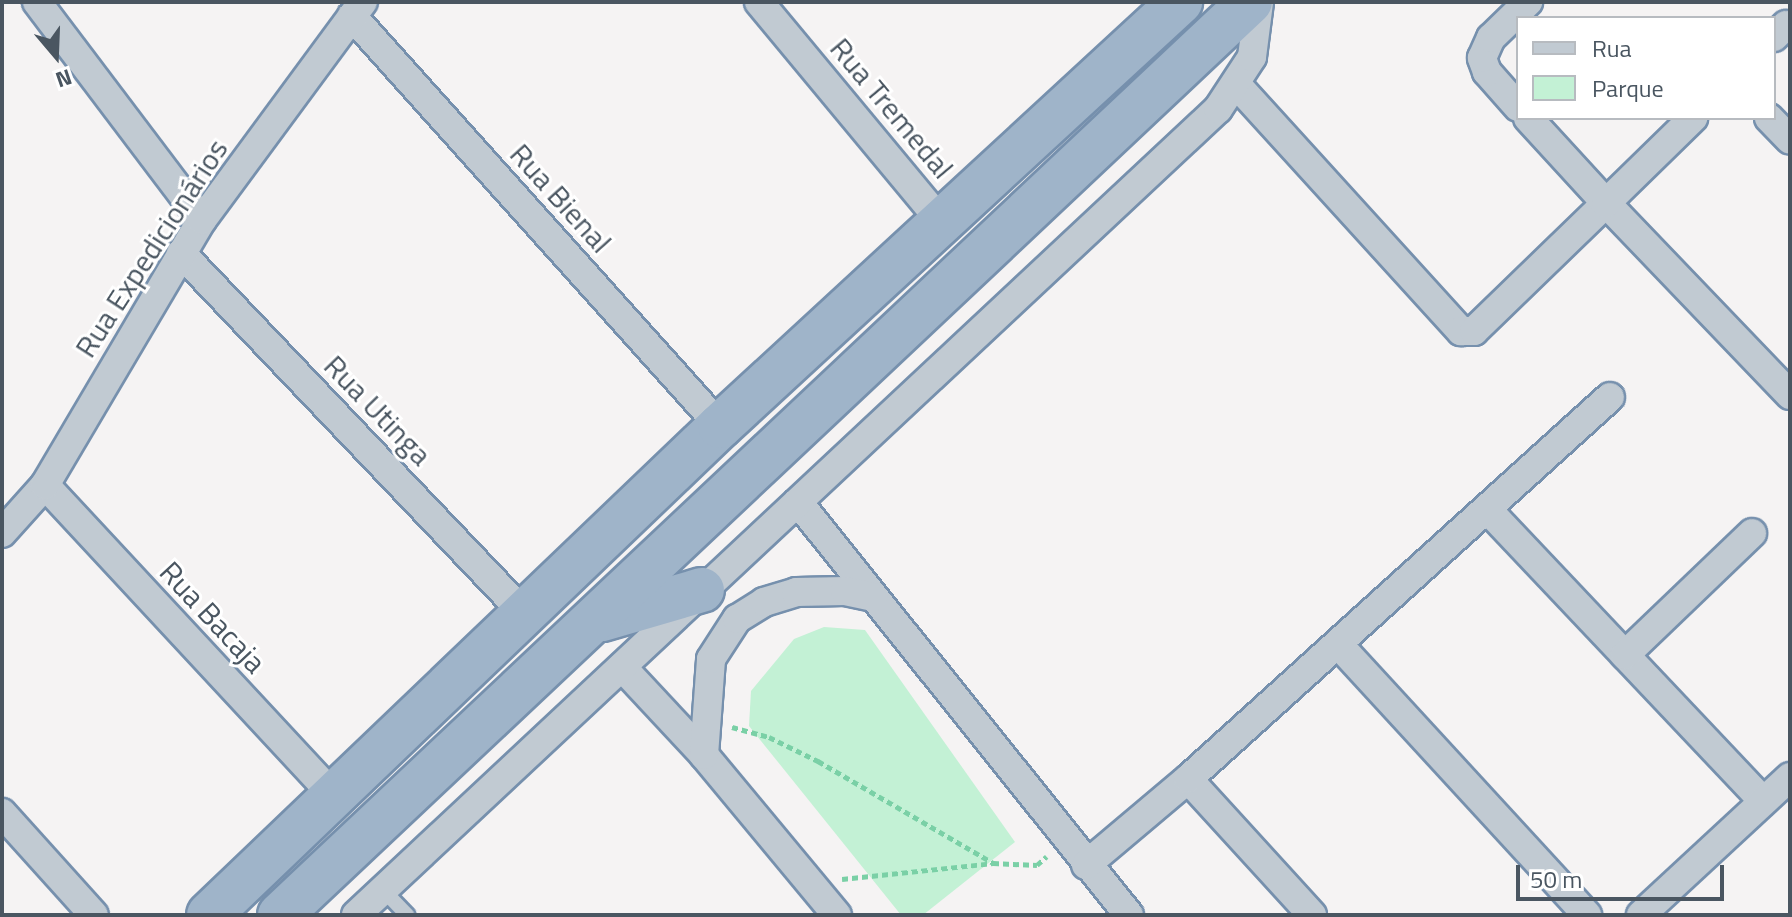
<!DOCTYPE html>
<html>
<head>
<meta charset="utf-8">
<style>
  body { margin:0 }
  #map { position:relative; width:1792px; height:917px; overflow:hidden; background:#f5f3f3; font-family:"Titillium Web",sans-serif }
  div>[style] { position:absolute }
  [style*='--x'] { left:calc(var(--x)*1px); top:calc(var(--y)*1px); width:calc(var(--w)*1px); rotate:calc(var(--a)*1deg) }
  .green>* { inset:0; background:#c3f1d5 }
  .path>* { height:5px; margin-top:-2.5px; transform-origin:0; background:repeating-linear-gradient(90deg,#7ad0a6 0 6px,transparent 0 10px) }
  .roads { filter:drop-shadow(2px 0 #7690ad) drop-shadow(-2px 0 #7690ad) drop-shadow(0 2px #7690ad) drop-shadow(0 -2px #7690ad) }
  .service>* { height:14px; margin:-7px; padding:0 7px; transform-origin:7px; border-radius:7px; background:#c1cad2 }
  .minor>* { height:28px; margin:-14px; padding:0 14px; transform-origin:14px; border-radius:14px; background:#c1cad2 }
  .trunk>* { height:44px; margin:-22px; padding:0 22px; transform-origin:22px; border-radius:22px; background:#9fb4c9 }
  span { translate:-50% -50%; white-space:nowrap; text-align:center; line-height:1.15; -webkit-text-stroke:6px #fff; paint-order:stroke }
  .street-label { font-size:30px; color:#4a5661 }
  .frame { position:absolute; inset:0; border:4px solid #4a5661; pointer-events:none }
  .legend { position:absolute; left:1516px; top:16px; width:260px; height:104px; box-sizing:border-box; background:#fff; border:2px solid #b7bbc0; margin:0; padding:10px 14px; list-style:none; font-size:24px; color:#4a5661 }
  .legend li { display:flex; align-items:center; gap:16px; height:40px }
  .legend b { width:40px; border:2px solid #b7bbc0 }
  .north { position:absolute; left:16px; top:16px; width:80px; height:80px; -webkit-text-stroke:6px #fff; paint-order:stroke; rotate:161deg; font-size:22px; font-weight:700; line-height:32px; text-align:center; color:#4a5661 }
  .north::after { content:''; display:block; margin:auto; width:28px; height:36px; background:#4a5661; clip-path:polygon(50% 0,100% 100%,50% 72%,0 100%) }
  .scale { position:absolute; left:1516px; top:865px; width:208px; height:36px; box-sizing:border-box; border:4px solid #4a5661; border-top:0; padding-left:10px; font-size:24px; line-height:28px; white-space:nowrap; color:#4a5661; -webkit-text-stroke:6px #fff; paint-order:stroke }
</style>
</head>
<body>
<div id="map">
  <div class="green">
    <div style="clip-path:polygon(824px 627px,865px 630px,1015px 842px,923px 915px,901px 915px,749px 726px,751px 691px,794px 639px)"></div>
  </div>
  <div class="path">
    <div style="--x:732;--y:727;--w:38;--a:15"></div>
    <div style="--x:769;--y:737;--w:55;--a:26.1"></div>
    <div style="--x:818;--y:761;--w:203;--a:30.2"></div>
    <div style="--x:842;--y:879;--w:152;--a:-6"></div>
    <div style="--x:993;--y:863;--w:44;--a:2.6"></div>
    <div style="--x:1037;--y:865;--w:13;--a:-42"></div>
  </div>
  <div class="roads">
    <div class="service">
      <div style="--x:383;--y:890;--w:35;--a:46"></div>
    </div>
    <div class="minor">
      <div style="--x:37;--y:2;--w:273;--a:52.9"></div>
      <div style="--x:759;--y:2;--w:285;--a:50.3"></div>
      <div style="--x:352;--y:16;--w:551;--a:48.09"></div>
      <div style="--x:1774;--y:37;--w:17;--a:-45"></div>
      <div style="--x:1237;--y:85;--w:333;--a:47.7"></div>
      <div style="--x:1461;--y:331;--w:13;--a:0"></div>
      <div style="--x:1474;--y:331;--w:184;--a:-44.1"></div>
      <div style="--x:1606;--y:203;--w:266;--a:46.2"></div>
      <div style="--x:1518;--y:107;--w:47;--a:-131.5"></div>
      <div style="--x:1487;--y:72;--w:15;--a:-110"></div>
      <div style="--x:1482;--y:58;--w:22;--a:-66"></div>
      <div style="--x:1491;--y:38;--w:52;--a:-44.2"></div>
      <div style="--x:1528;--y:118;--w:115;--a:47.5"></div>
      <div style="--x:1606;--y:203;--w:122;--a:-44.3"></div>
      <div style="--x:1769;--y:118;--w:30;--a:46"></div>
      <div style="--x:181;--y:253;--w:499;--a:46.4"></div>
      <div style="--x:45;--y:485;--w:422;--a:47.1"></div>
      <div style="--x:798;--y:502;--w:529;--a:51.29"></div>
      <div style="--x:1487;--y:509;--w:402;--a:46.6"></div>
      <div style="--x:2;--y:533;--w:64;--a:-48.1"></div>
      <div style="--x:45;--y:485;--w:308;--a:-59.4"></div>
      <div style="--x:202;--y:220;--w:271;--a:-53.6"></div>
      <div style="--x:1338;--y:644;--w:368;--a:47.4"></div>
      <div style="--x:1625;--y:655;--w:176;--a:-43.8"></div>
      <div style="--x:622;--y:667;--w:120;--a:47"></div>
      <div style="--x:704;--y:755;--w:208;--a:50.3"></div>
      <div style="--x:704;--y:755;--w:96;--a:-85.8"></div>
      <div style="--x:711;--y:659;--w:48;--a:-57"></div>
      <div style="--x:737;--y:619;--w:32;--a:-32"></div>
      <div style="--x:764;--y:602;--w:34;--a:-17"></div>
      <div style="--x:796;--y:592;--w:49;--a:-1.2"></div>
      <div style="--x:845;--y:591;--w:29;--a:12"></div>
      <div style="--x:1188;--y:779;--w:184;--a:47.6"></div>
      <div style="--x:2;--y:813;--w:137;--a:48"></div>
      <div style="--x:1086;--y:865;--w:133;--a:-40.1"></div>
      <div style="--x:1188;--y:779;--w:569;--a:-42.15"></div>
      <div style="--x:356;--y:915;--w:1180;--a:-43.08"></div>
      <div style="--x:1218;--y:109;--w:62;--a:-56.8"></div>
      <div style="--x:1252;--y:57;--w:55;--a:-82.7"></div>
      <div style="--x:1641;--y:915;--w:203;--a:-42.8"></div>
    </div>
    <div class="trunk">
      <div style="--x:602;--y:619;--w:104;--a:-16.2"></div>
      <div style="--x:209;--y:915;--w:707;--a:-43.74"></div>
      <div style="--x:720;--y:426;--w:626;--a:-42.67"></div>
      <div style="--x:280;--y:915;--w:1332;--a:-43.27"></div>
    </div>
  </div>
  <div class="street-label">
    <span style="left:892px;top:108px;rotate:50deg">Rua Tremedal</span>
    <span style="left:561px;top:198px;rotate:48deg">Rua Bienal</span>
    <span style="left:151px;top:248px;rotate:-57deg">Rua Expedicionários</span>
    <span style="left:378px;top:410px;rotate:46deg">Rua Utinga</span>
    <span style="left:213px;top:617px;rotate:47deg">Rua Bacaja</span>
  </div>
  <div class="frame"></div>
  <ul class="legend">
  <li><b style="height:10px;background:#c1cad2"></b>Rua</li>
  <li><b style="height:22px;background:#c3f1d5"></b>Parque</li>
  </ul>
  <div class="north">N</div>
  <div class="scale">50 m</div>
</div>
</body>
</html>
